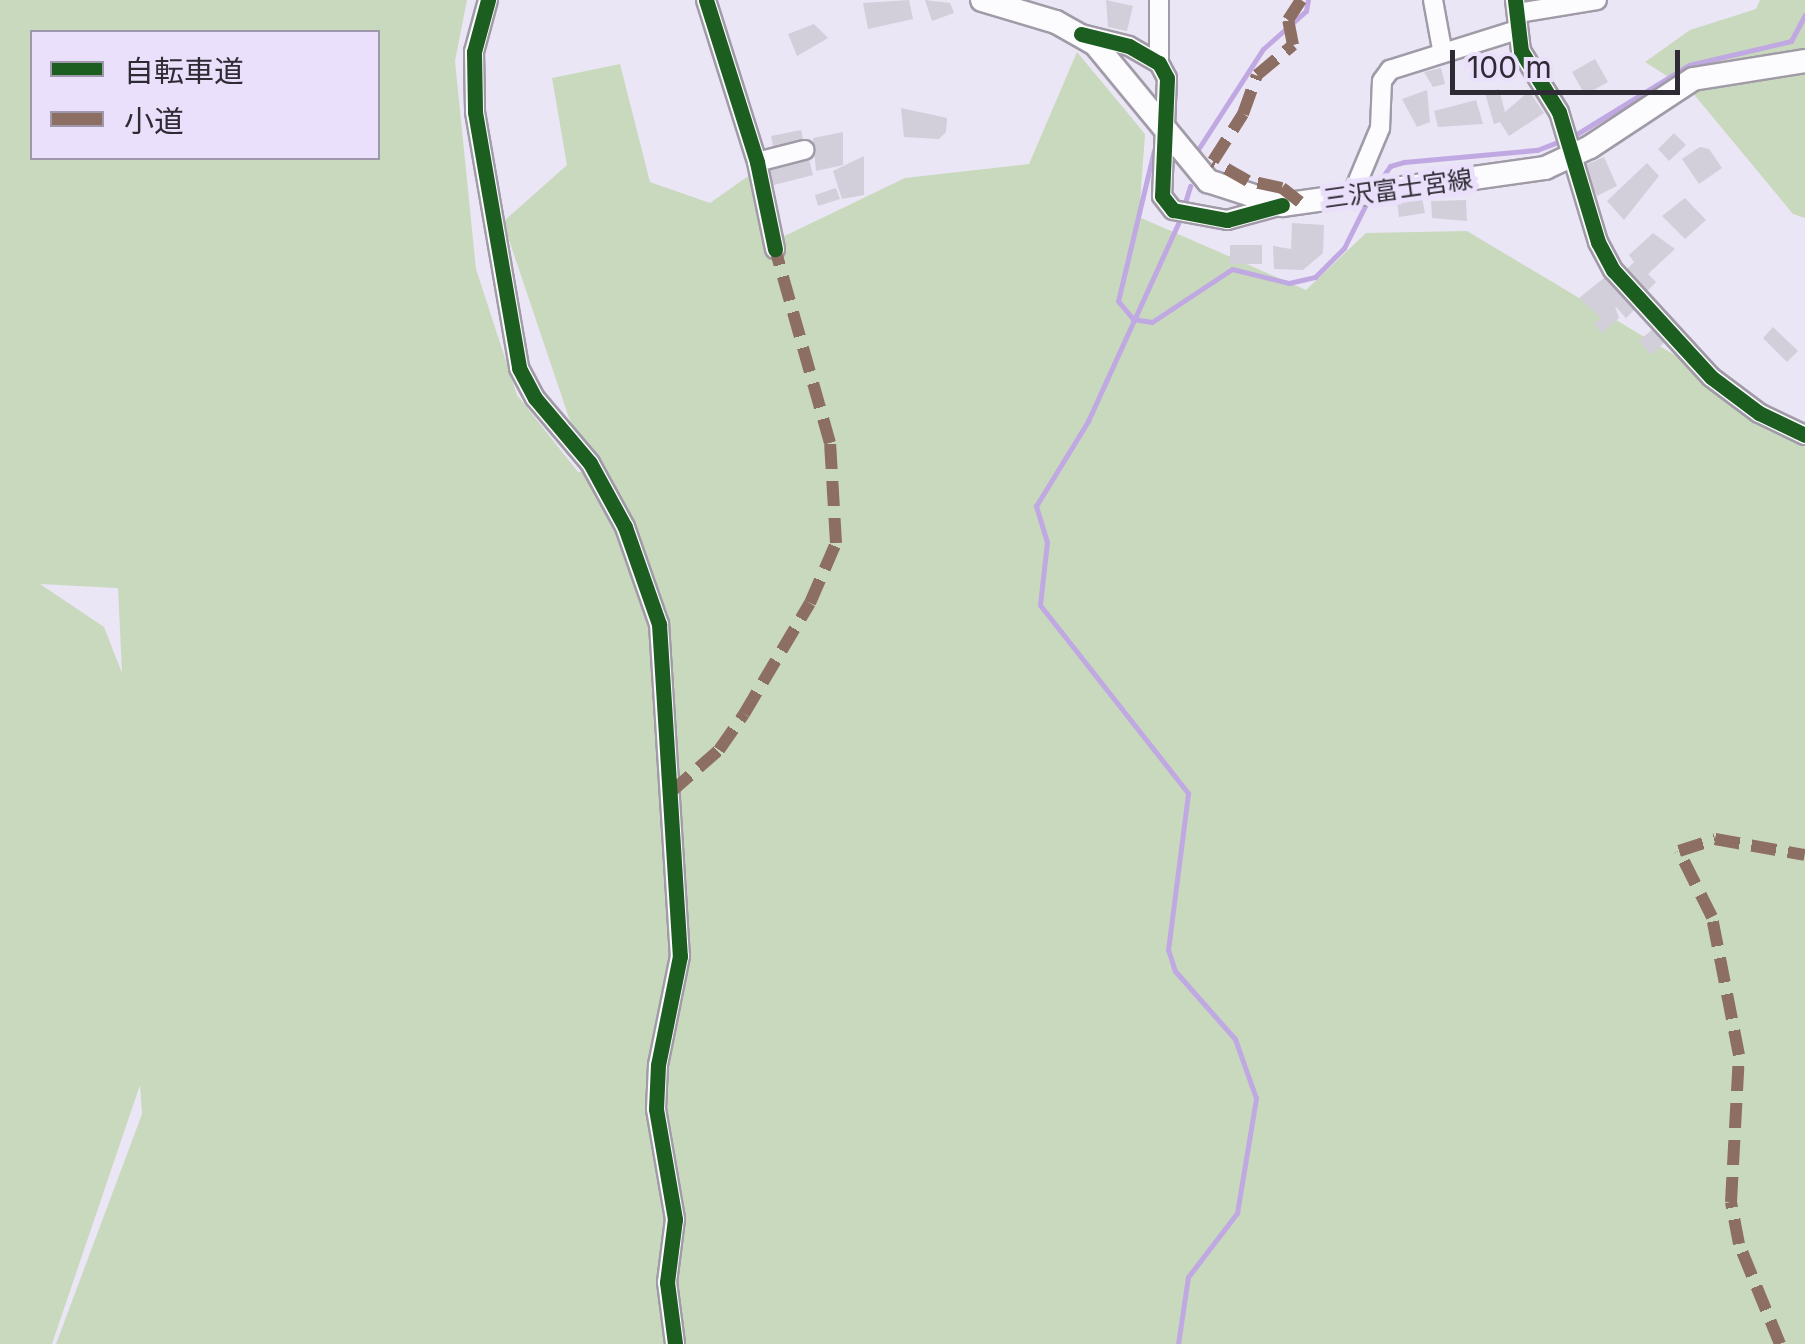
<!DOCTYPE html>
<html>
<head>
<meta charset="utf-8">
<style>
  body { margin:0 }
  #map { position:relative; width:1805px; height:1344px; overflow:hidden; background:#ebe6f5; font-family:Inter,"Noto Sans JP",sans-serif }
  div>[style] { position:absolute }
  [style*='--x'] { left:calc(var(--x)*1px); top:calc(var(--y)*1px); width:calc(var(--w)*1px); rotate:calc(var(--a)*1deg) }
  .green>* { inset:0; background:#c9d9be }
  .stream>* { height:5px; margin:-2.5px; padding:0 2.5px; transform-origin:2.5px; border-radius:2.5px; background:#c0a8e2 }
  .building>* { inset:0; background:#d2ceda }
  .roads { filter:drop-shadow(2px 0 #a09ba7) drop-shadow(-2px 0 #a09ba7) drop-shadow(0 2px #a09ba7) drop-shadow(0 -2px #a09ba7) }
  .minor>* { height:18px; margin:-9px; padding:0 9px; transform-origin:9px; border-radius:9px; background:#fcfbfe }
  .major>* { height:22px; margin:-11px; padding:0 11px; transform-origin:11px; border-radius:11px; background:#fcfbfe }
  .quiet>* { height:12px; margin-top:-6px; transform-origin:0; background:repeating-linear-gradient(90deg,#8d6e63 0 25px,transparent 0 37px) }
  .cycleway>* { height:15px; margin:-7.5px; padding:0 7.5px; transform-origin:7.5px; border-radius:7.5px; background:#1b5e20 }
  span { translate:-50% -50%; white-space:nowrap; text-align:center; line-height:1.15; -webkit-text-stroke:10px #eae0fb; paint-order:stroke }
  .street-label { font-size:25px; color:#2f2b35 }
  .legend { position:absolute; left:30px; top:30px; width:350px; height:130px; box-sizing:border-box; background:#eae0fb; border:2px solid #9f98ac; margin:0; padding:12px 18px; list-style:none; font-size:30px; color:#2f2b35 }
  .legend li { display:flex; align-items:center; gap:20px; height:50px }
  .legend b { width:50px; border:2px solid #9f98ac }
  .scale { position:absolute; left:1450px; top:50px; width:230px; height:45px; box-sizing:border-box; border:5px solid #2f2b35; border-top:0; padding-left:12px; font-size:30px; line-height:35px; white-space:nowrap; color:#2f2b35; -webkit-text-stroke:8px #eae0fb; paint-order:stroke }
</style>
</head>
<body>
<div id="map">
  <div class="green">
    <div style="clip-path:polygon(evenodd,0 0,467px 0,455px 61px,476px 269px,517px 395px,578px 472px,599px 472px,569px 418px,503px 222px,567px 165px,552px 78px,620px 64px,650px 182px,710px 203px,754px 172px,768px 244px,905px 178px,1029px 164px,1077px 52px,1145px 134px,1139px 217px,1306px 290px,1366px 233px,1467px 231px,1805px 433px,1805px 1344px,56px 1344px,142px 1114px,140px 1085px,52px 1344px,0 1344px,0 0,32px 32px,378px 32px,378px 158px,32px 158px,32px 32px,0 0,40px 584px,118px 588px,122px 673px,104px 627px,40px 584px)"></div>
    <div style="clip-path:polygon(1760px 0,1805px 0,1805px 218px,1793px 214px,1692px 92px,1645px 62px,1690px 30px,1756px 9px)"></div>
  </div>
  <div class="stream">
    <div style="--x:1572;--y:137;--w:137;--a:-31.6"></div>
    <div style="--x:1689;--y:65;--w:105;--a:-13.2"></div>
    <div style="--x:1791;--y:41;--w:30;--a:-62"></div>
    <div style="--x:1154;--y:150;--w:155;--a:103.4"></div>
    <div style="--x:1118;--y:301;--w:23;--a:50"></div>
    <div style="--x:1133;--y:319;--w:19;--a:9"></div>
    <div style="--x:1152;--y:322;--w:96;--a:-33.5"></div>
    <div style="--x:1232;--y:269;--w:59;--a:13.8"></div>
    <div style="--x:1289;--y:283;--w:27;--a:-13"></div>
    <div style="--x:1315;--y:277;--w:41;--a:-45"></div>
    <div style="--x:1344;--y:248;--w:54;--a:-63.4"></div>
    <div style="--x:1197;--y:151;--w:121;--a:-57.1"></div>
    <div style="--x:1263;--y:49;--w:57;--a:-41.5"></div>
    <div style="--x:1306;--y:11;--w:11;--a:-80"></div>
    <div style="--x:1379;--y:182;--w:19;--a:-55"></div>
    <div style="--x:1390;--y:166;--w:15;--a:-16"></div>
    <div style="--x:1404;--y:162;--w:134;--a:-5.2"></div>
    <div style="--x:1537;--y:150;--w:26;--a:-21"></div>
    <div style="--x:1184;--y:206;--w:21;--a:-73"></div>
    <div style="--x:1178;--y:1344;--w:68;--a:-81.5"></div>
    <div style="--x:1188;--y:1277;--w:81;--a:-52.6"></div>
    <div style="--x:1237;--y:1213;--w:117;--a:-80.6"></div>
    <div style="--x:1256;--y:1098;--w:63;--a:-109.6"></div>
    <div style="--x:1235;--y:1039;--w:91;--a:-131.4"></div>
    <div style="--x:1175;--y:971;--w:22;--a:-108"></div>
    <div style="--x:1168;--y:950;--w:158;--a:-82.7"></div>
    <div style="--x:1188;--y:793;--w:239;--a:-128.2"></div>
    <div style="--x:1040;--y:605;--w:63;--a:-83.7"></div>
    <div style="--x:1047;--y:542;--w:38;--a:-107"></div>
    <div style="--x:1036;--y:506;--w:100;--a:-58.5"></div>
    <div style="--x:1088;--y:421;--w:224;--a:-65.5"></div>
  </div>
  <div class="building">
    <div style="clip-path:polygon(909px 0,913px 19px,868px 29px,863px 3px)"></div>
    <div style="clip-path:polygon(925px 0,950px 3px,954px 13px,932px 21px)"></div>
    <div style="clip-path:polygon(1106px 0,1133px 6px,1127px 31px,1108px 27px)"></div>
    <div style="clip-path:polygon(814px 24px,828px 38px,797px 56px,788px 34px)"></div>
    <div style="clip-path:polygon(1595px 59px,1608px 82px,1585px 95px,1572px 72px)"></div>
    <div style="clip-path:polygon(1441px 68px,1445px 84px,1433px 87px,1424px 72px)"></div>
    <div style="clip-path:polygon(1499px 89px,1505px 112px,1529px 91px,1544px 113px,1509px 136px,1500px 122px,1494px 124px,1485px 93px)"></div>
    <div style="clip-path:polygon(1427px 90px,1430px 122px,1417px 127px,1402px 99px)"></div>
    <div style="clip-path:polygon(1476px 100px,1483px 124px,1438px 127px,1434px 111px)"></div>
    <div style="clip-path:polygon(901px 108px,947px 118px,946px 132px,939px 139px,904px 137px)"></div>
    <div style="clip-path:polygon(801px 130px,804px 143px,774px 150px,771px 136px)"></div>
    <div style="clip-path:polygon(843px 132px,843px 165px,816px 171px,813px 138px)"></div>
    <div style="clip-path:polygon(1674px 133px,1686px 145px,1669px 161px,1658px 149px)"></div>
    <div style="clip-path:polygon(1700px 147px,1709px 149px,1722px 168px,1699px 184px,1682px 159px)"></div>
    <div style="clip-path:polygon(808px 155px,813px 175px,770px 186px,765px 167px)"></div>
    <div style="clip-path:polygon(864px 156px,864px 195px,842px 199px,833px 171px)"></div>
    <div style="clip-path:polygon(1604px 157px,1617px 186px,1597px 196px,1583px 166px)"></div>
    <div style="clip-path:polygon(1647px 163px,1659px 176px,1624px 220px,1607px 201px)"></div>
    <div style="clip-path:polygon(836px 188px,840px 199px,818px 206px,815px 195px)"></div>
    <div style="clip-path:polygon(1422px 198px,1425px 213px,1399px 217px,1397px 202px)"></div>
    <div style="clip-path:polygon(1685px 198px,1706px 220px,1685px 239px,1662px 216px)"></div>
    <div style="clip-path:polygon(1466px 200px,1467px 221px,1432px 218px,1431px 201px)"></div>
    <div style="clip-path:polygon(1292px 223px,1324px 225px,1323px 253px,1303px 270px,1274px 269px,1273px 246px,1291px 249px)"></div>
    <div style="clip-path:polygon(1653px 233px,1675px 249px,1648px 274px,1656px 282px,1647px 291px,1627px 269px,1634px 262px,1629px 255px)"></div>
    <div style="clip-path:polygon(1230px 245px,1262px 245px,1262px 264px,1230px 264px)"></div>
    <div style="clip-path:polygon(1609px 274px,1639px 305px,1626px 318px,1615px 306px,1619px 318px,1602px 333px,1594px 324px,1601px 318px,1579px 298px)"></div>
    <div style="clip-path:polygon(1655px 327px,1667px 340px,1651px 355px,1639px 341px)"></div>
    <div style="clip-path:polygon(1773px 327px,1798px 351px,1787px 362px,1763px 338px)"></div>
  </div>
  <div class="roads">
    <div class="minor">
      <div style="--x:488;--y:0;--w:54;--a:105.1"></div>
      <div style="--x:474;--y:52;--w:60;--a:89"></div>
      <div style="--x:475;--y:112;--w:260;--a:80.2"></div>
      <div style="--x:519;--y:368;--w:34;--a:62"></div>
      <div style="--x:535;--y:398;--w:85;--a:49.8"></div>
      <div style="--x:590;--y:463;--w:73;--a:61.3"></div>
      <div style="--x:625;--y:527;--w:103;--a:70.7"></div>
      <div style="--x:659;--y:624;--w:333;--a:86.4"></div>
      <div style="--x:680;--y:956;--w:111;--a:101.4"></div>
      <div style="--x:658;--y:1065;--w:44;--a:92.6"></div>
      <div style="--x:656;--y:1109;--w:112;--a:80.2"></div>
      <div style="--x:675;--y:1219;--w:64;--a:97.2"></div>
      <div style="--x:667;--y:1282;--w:63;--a:82.6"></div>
      <div style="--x:706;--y:0;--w:170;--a:72.5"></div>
      <div style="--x:757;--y:162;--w:89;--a:78.3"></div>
      <div style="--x:1433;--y:0;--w:50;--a:79.6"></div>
      <div style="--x:1515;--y:0;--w:51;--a:83.3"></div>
      <div style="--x:1521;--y:51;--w:72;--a:58.1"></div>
      <div style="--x:1559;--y:112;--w:136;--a:73.3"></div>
      <div style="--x:1598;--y:242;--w:32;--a:62"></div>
      <div style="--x:1613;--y:270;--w:145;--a:47.5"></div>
      <div style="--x:1711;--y:377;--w:60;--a:36.9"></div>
      <div style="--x:1759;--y:413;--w:51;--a:25.6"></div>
      <div style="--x:1518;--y:13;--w:80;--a:-9.3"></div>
      <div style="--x:1081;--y:34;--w:49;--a:14"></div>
      <div style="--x:1129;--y:46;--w:34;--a:30"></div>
      <div style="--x:1159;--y:63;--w:17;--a:62"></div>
      <div style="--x:1167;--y:78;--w:118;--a:92.4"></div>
      <div style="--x:1162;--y:196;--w:18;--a:52"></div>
      <div style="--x:1173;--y:210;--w:55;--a:10.5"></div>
      <div style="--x:1227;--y:220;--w:57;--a:-15.3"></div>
      <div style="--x:1159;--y:63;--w:63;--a:-90"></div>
      <div style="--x:757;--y:162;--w:49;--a:-14.3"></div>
      <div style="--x:1352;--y:195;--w:73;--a:-67.3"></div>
      <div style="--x:1380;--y:128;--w:47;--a:-87.6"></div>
      <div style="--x:1382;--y:81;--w:14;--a:-54"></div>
      <div style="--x:1390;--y:70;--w:133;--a:-17.5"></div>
    </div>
    <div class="major">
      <div style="--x:982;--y:0;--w:77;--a:16.6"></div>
      <div style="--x:1056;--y:22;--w:45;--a:29.4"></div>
      <div style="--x:1095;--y:44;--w:178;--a:50.5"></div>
      <div style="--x:1208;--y:181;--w:78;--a:18"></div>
      <div style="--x:1282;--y:205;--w:266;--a:-8"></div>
      <div style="--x:1545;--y:168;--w:50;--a:-25"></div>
      <div style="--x:1590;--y:147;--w:123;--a:-33.4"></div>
      <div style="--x:1693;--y:79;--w:113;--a:-9.1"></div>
    </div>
  </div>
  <div class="quiet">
    <div style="--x:1300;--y:202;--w:23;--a:-142"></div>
    <div style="--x:1282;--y:188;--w:35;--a:-168"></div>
    <div style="--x:1248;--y:181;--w:40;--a:-150.3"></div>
    <div style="--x:1213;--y:161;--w:56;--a:-57.4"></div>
    <div style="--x:1243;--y:114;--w:41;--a:-70.3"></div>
    <div style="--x:1257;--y:75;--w:47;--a:-39.8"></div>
    <div style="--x:1293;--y:45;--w:25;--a:-101"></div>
    <div style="--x:1288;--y:20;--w:24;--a:-57"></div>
    <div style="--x:671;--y:792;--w:64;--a:-41.2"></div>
    <div style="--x:719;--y:750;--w:44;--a:-55.2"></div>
    <div style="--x:744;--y:714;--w:129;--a:-59.3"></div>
    <div style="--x:810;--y:603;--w:65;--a:-66.6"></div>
    <div style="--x:836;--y:543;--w:100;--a:-93.4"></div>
    <div style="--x:830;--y:443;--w:202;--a:-105.8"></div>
    <div style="--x:1780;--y:1344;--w:108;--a:-112.3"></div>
    <div style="--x:1739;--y:1244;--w:43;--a:-100.8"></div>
    <div style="--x:1731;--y:1202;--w:147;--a:-86.9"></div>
    <div style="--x:1739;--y:1055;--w:141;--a:-101.1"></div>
    <div style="--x:1712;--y:917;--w:74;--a:-116.6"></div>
    <div style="--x:1679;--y:851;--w:38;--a:-18"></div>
    <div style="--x:1715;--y:839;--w:91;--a:10.1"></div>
  </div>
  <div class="cycleway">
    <div style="--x:488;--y:0;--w:54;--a:105.1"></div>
    <div style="--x:474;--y:52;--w:60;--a:89"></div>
    <div style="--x:475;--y:112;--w:260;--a:80.2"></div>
    <div style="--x:519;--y:368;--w:34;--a:62"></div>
    <div style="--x:535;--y:398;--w:85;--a:49.8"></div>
    <div style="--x:590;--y:463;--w:73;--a:61.3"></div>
    <div style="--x:625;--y:527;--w:103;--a:70.7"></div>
    <div style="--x:659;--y:624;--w:333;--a:86.4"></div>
    <div style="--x:680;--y:956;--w:111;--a:101.4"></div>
    <div style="--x:658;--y:1065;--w:44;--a:92.6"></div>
    <div style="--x:656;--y:1109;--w:112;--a:80.2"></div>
    <div style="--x:675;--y:1219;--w:64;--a:97.2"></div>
    <div style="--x:667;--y:1282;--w:63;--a:82.6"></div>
    <div style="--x:706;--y:0;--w:170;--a:72.5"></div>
    <div style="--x:757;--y:162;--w:89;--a:78.3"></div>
    <div style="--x:1515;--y:0;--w:51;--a:83.3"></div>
    <div style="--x:1521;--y:51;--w:72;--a:58.1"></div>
    <div style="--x:1559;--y:112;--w:136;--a:73.3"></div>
    <div style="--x:1598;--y:242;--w:32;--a:62"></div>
    <div style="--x:1613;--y:270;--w:145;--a:47.5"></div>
    <div style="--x:1711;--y:377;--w:60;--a:36.9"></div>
    <div style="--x:1759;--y:413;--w:51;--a:25.6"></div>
    <div style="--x:1081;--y:34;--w:49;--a:14"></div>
    <div style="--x:1129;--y:46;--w:34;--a:30"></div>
    <div style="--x:1159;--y:63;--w:17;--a:62"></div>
    <div style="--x:1167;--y:78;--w:118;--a:92.4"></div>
    <div style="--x:1162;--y:196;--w:18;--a:52"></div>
    <div style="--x:1173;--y:210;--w:55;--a:10.5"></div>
    <div style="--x:1227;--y:220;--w:57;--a:-15.3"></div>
  </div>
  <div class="street-label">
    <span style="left:1398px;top:189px;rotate:-8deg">三沢富士宮線</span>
  </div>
  <ul class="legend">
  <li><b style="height:12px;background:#1b5e20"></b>自転車道</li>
  <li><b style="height:12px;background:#8d6e63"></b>小道</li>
  </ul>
  <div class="scale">100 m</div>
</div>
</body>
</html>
